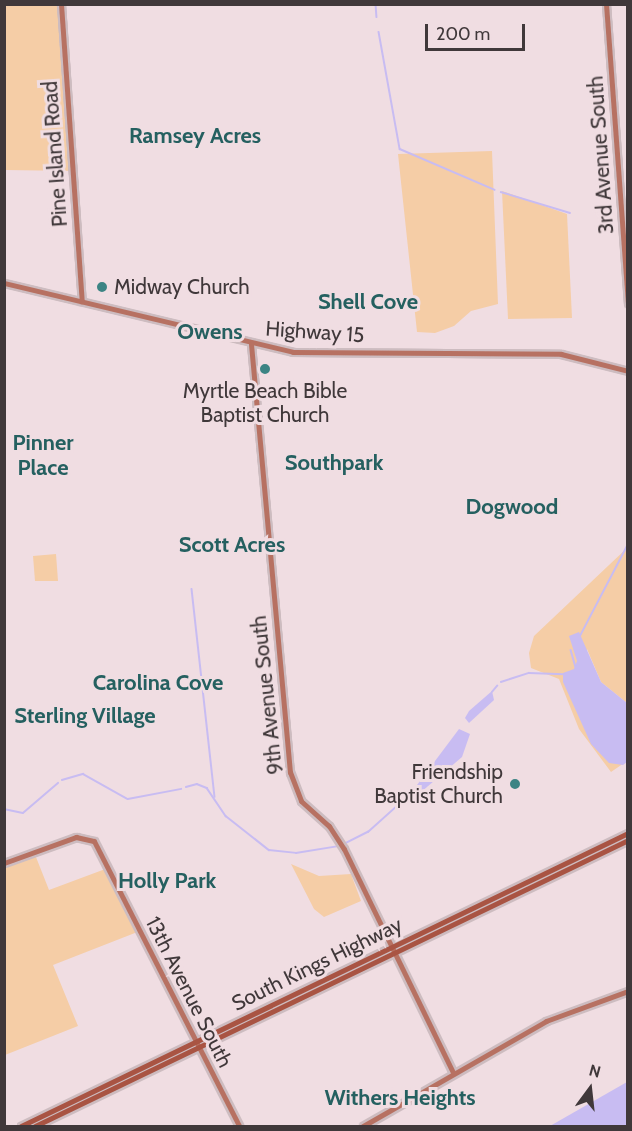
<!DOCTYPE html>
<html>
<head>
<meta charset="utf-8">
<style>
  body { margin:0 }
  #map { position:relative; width:632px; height:1131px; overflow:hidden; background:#f0dde2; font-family:Cabin,sans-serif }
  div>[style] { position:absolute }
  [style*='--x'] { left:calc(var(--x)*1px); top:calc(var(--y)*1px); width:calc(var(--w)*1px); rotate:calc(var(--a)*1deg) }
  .green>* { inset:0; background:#f5cda6 }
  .water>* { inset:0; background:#c8bcf2 }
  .stream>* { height:1.5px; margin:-0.75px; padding:0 0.75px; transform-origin:0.75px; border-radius:0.75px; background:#c8bcf2 }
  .roads { filter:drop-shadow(2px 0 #cdbcc0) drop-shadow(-2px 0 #cdbcc0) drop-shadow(0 2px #cdbcc0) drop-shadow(0 -2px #cdbcc0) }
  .secondary>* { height:5px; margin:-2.5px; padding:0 2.5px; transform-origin:2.5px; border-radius:2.5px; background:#b77162 }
  .primary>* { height:5px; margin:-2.5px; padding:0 2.5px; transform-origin:2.5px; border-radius:2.5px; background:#a95443 }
  .dots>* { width:16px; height:16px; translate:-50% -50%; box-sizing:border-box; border:3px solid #f0dde2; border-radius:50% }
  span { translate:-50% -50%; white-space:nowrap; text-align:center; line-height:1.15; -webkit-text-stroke:6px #f0dde2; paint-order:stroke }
  .street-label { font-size:21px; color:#40383a }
  .poi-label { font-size:21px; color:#40383a }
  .left { translate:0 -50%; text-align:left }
  .right { translate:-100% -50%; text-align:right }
  .neighbourhood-label { font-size:22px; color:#256060; font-weight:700 }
  .frame { position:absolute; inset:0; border:6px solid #40383a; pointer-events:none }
  .north { position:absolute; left:560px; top:1059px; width:60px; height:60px; -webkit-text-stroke:4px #f0dde2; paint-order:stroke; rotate:15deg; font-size:16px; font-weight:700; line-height:24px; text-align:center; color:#40383a }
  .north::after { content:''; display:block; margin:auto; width:21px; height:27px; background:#40383a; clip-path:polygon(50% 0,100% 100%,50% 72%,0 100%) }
  .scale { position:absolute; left:425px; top:24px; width:100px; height:27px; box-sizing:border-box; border:3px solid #40383a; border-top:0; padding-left:8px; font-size:18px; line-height:21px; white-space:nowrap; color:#40383a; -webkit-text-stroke:4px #f0dde2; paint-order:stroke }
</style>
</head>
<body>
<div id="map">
  <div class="green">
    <div style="clip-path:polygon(5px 5px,61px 5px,73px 171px,5px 170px)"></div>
    <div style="clip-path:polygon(492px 151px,498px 304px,471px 311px,454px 326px,435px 333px,417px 332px,398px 154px)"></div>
    <div style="clip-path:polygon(502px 191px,567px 214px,572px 318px,508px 319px)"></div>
    <div style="clip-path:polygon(627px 548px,627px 703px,601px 682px,587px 649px,587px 660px,627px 761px,611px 772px,579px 729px,559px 679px,531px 668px,529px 653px,534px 636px)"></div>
    <div style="clip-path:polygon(56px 554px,58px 581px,35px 581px,33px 556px)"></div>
    <div style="clip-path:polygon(34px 852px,49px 890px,108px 868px,140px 931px,53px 965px,78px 1026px,5px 1055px,5px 863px)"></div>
    <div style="clip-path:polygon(291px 864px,319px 876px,351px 874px,361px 901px,324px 917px,314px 909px)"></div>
  </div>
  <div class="water">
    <div style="clip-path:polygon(579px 632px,601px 682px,627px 703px,627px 762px,623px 765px,609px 763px,591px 744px,563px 682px,563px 673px,574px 669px,577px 661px,569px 636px)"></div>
    <div style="clip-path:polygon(492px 691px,494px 700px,469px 723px,465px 718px,469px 711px)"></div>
    <div style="clip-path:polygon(459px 729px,470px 734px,462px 757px,420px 793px,408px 797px)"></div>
    <div style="clip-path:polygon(627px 1082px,627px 1126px,550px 1126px)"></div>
  </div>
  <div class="stream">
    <div style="--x:376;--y:4;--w:13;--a:86"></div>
    <div style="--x:379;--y:32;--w:119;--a:79.8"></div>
    <div style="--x:400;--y:149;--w:103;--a:23.3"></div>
    <div style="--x:501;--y:192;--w:72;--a:16.9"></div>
    <div style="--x:192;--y:589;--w:209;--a:83.7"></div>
    <div style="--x:580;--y:636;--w:104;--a:-62.4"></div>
    <div style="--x:571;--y:650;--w:18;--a:74"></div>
    <div style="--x:501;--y:682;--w:29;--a:-18"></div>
    <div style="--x:529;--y:673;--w:35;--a:2"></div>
    <div style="--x:492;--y:692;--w:8;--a:-50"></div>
    <div style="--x:62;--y:780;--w:22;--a:-16"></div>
    <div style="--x:83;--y:774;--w:51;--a:29.1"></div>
    <div style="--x:128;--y:799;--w:54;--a:-10.7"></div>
    <div style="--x:186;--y:787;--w:11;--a:-15"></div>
    <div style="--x:197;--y:784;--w:11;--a:22"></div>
    <div style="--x:207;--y:788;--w:34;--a:56"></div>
    <div style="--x:226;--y:816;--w:55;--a:38.3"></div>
    <div style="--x:269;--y:850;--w:27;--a:6"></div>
    <div style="--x:296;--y:853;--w:44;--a:-9.2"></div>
    <div style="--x:4;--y:809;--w:19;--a:12"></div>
    <div style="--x:23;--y:813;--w:46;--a:-40.6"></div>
    <div style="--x:344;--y:844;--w:27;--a:-27"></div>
    <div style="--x:368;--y:832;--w:52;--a:-41.9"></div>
  </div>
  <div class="roads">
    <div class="secondary">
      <div style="--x:61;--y:4;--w:298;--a:86"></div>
      <div style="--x:606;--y:4;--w:300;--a:85.8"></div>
      <div style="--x:4;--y:283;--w:297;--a:13.4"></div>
      <div style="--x:293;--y:352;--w:268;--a:0.4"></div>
      <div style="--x:561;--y:354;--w:69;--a:14.2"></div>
      <div style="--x:251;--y:344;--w:430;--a:84.8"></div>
      <div style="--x:290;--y:772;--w:31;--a:69"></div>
      <div style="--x:301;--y:801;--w:38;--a:42"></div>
      <div style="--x:329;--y:826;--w:27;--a:57"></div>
      <div style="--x:344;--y:849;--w:248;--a:64"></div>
      <div style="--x:4;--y:863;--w:77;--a:-19.9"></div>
      <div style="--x:76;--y:837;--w:18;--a:13"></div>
      <div style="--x:94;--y:841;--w:320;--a:63"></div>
      <div style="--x:363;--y:1126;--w:211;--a:-29.8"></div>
      <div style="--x:546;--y:1021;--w:87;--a:-20.1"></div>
    </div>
    <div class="primary">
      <div style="--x:21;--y:1126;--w:674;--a:-25.77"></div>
      <div style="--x:35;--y:1126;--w:658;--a:-25.75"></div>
    </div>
  </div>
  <div class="dots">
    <div style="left:102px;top:287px;background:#3c8484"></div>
    <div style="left:265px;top:369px;background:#3c8484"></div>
    <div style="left:515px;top:784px;background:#3c8484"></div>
  </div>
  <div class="street-label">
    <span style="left:55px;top:154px;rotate:-94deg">Pine Island Road</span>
    <span style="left:601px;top:155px;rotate:-94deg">3rd Avenue South</span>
    <span style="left:315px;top:332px;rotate:4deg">Highway 15</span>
    <span style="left:267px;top:695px;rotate:-96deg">9th Avenue South</span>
    <span style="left:317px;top:964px;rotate:-26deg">South Kings Highway</span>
    <span style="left:189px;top:992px;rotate:63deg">13th Avenue South</span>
  </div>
  <div class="poi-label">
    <span class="left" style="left:114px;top:287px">Midway Church</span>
    <span style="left:265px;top:403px">Myrtle Beach Bible<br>Baptist Church</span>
    <span class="right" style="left:503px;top:784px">Friendship<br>Baptist Church</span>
  </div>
  <div class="neighbourhood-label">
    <span style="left:195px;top:136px">Ramsey Acres</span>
    <span style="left:368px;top:302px">Shell Cove</span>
    <span style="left:210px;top:332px">Owens</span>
    <span style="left:43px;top:455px">Pinner<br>Place</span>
    <span style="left:334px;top:463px">Southpark</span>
    <span style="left:512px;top:507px">Dogwood</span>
    <span style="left:232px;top:545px">Scott Acres</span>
    <span style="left:158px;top:683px">Carolina Cove</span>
    <span style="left:85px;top:716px">Sterling Village</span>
    <span style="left:167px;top:881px">Holly Park</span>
    <span style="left:400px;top:1098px">Withers Heights</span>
  </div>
  <div class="frame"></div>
  <div class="north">N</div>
  <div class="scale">200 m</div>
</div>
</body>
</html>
